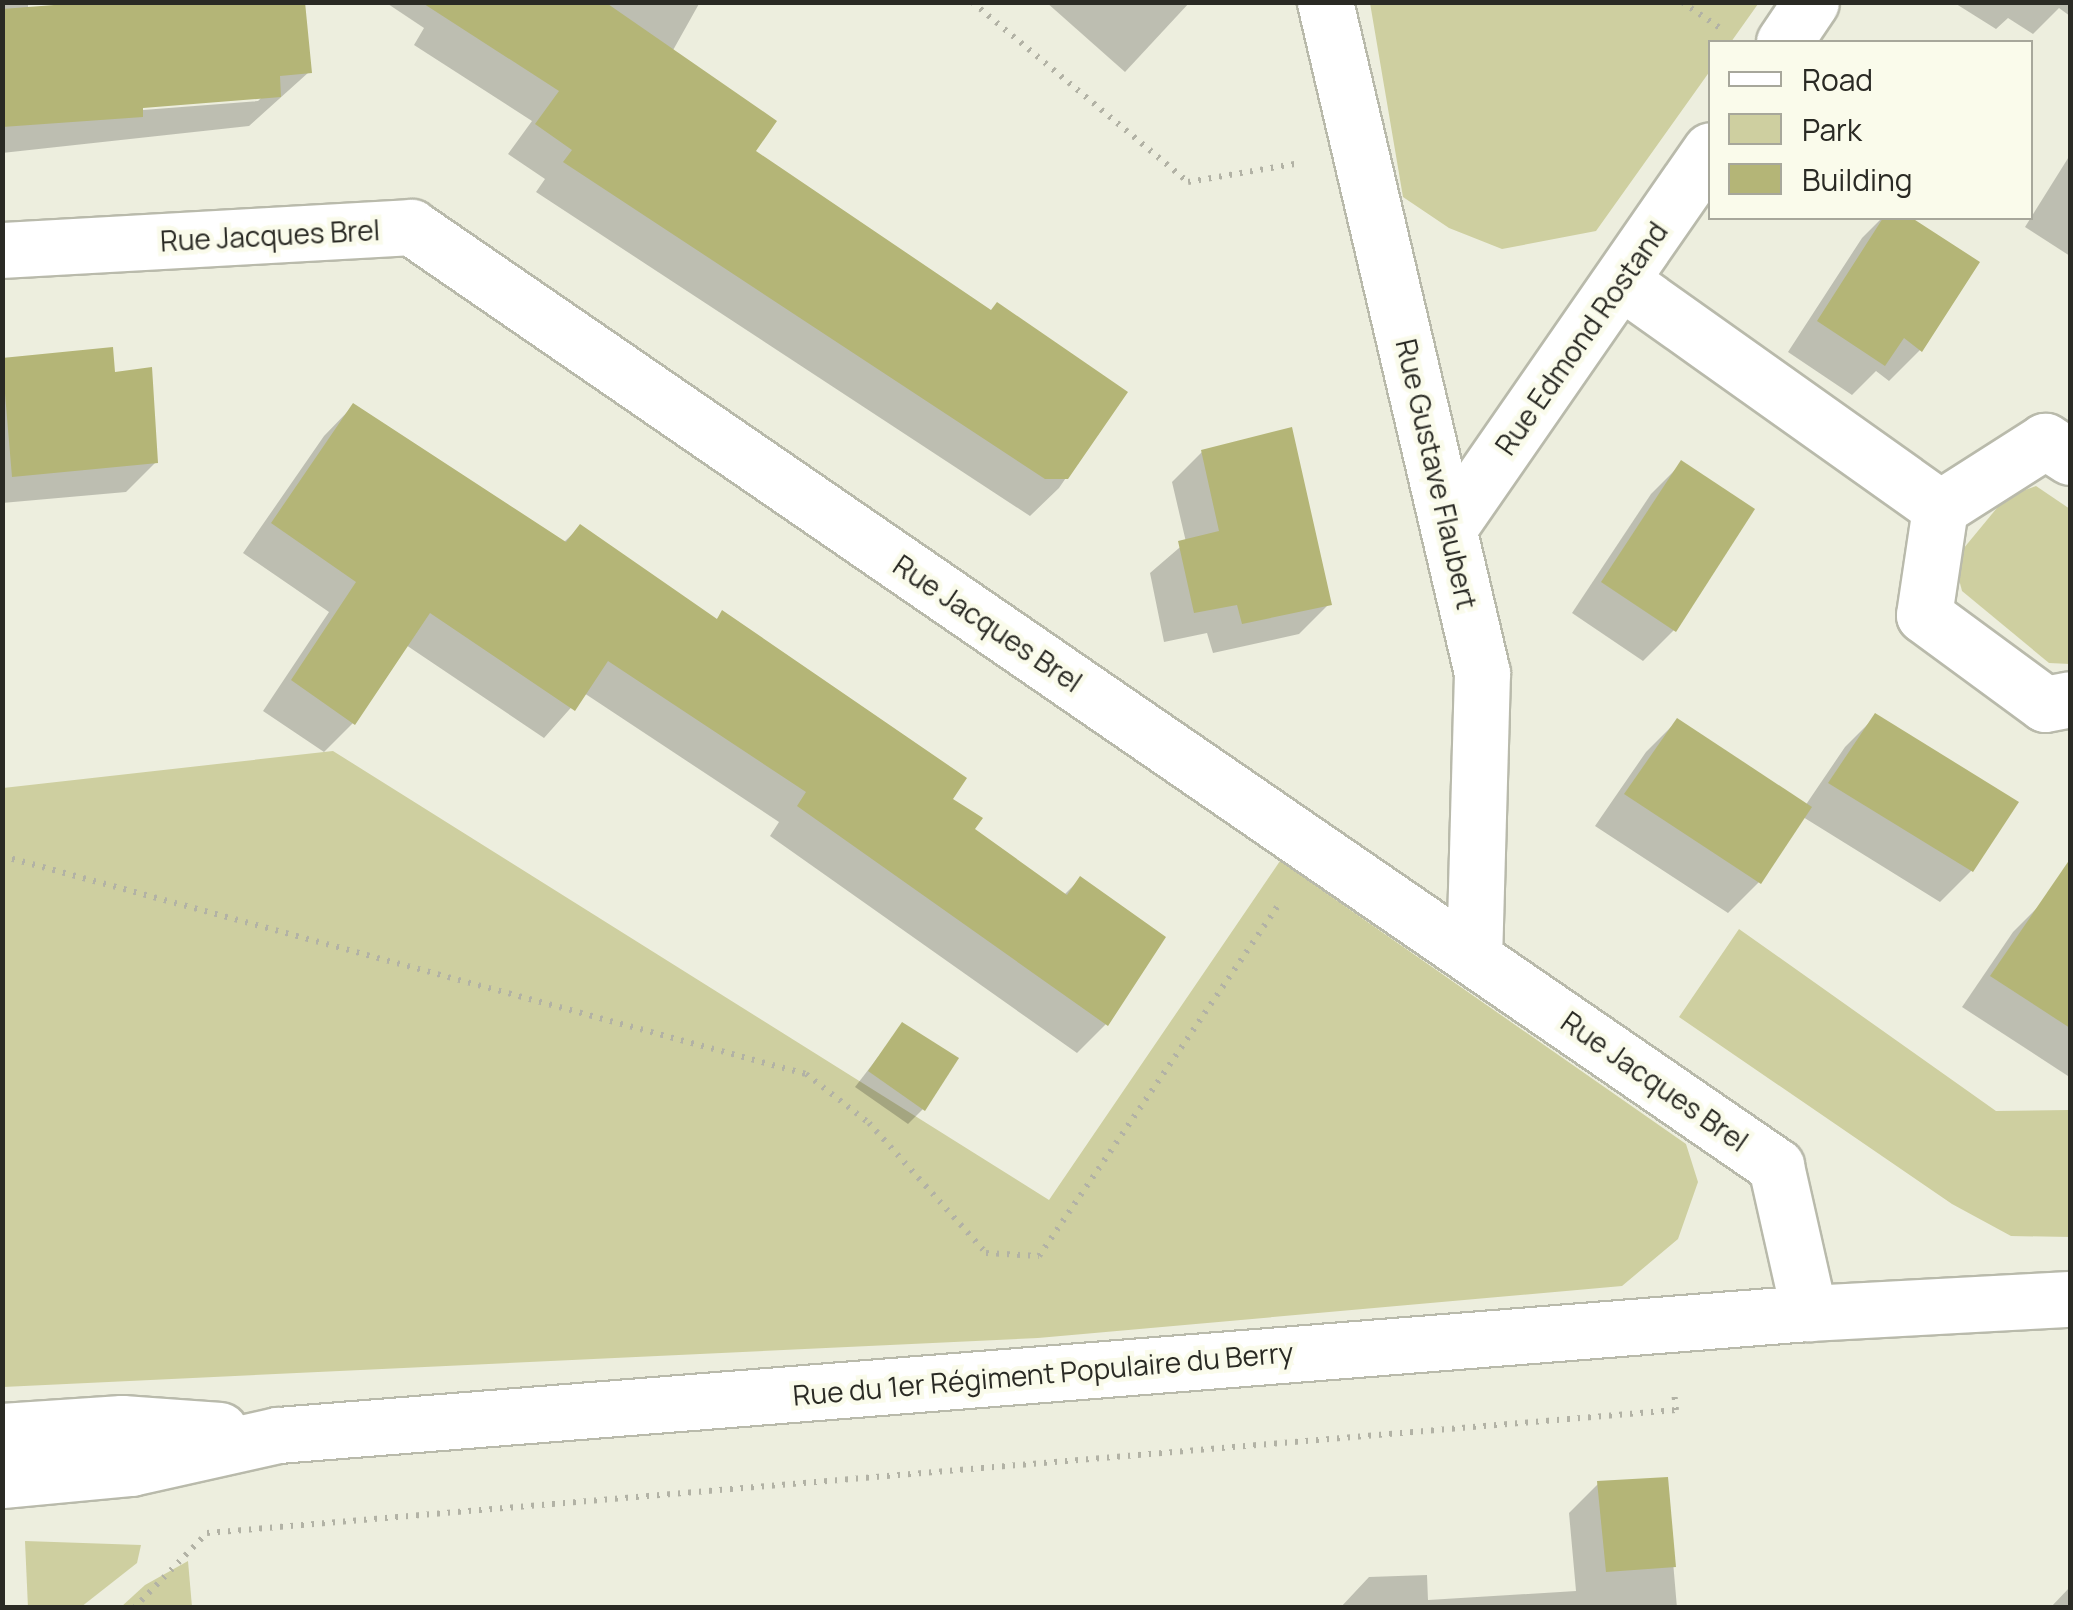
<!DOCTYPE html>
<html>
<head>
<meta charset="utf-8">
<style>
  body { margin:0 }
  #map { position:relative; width:2073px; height:1610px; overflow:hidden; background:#edeede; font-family:Manrope,sans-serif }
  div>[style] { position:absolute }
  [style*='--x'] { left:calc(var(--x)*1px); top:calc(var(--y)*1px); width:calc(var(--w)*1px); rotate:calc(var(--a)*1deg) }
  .green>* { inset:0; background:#cecfa0 }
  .shadow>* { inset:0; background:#0003 }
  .building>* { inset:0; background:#b4b577 }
  .path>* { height:6px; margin-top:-3px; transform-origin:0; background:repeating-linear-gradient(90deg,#b2b2a5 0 2.5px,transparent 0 10.5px) }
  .roads { filter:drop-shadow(2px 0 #b9baab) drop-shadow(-2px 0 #b9baab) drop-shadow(0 2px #b9baab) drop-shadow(0 -2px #b9baab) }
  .street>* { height:55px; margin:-27.5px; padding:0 27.5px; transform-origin:27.5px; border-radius:27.5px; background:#fff }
  .secondary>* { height:55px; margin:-27.5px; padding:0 27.5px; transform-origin:27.5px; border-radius:27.5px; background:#fff }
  span { translate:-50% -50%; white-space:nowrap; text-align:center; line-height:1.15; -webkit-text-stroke:9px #fafbeb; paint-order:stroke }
  .street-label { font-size:28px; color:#2a2a24 }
  .frame { position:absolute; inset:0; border:5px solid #2a2a24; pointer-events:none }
  .legend { position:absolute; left:1708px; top:40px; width:325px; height:180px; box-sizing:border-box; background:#fafbeb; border:2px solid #a7a79b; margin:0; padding:12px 18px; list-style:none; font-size:30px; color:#2a2a24 }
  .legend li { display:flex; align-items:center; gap:20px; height:50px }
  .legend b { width:50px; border:2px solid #a7a79b }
</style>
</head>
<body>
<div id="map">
  <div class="green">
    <div style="clip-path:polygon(1370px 3px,1756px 2px,1758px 4px,1731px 42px,1710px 42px,1710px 71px,1596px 231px,1502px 249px,1449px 228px,1403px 197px)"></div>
    <div style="clip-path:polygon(2036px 486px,2070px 509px,2070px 664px,2049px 663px,1962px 591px,1954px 560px,2006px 497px)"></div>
    <div style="clip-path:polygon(333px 751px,1049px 1200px,1280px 861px,1686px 1144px,1698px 1182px,1678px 1239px,1622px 1286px,1038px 1338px,3px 1387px,3px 788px)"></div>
    <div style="clip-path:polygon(1739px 929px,1996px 1111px,2070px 1110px,2070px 1237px,2011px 1236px,1952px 1204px,1679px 1017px)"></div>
    <div style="clip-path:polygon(25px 1541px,141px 1545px,137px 1563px,81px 1607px,28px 1608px)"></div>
    <div style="clip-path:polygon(188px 1561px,192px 1607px,121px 1607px,145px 1585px)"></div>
  </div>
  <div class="shadow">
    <div style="clip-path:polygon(evenodd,2px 2px,28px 2px,28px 10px,309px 72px,249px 126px,2px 153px,2px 2px,263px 96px,258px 101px,130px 111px,130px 106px,263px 96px)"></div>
    <div style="clip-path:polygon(385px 2px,700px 2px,672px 52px,753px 152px,990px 312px,1124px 393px,1059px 488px,1030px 516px,536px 192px,545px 179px,508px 154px,532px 121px,414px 45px,424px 28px)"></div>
    <div style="clip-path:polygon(1046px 2px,1190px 2px,1125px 72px)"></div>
    <div style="clip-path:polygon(1953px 2px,2070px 2px,2070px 16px,2059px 8px,2033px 34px,2008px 18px,1996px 29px)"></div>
    <div style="clip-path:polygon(2070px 155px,2070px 256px,2025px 227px)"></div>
    <div style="clip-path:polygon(1882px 218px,1908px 218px,1977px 262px,1920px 350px,1889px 381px,1876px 371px,1852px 395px,1788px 352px,1862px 238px)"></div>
    <div style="clip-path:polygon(3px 360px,113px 375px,156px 462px,126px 492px,2px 503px)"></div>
    <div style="clip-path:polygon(353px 406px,563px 543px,580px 527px,715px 621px,723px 613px,950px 800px,972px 830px,1063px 896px,1080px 879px,1106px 1024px,1077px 1053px,770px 836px,779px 822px,584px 693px,544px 738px,406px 645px,353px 723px,324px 752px,263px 711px,329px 612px,243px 553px,324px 436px)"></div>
    <div style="clip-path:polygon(1202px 452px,1329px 604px,1299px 634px,1213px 653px,1207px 633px,1164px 642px,1150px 573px,1186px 542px,1172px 482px)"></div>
    <div style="clip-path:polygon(1681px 464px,1674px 630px,1643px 661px,1572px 613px,1651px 494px)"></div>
    <div style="clip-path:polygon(1875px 717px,2015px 803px,1971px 871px,1940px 902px,1803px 817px,1759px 882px,1728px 913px,1595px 826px,1646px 752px,1677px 721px,1805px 806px,1845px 747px)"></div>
    <div style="clip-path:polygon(2043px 902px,2070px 920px,2068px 1076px,1962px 1007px,2013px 932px)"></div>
    <div style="clip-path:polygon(902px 1026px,923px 1109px,908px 1124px,855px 1087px)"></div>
    <div style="clip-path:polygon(1666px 1480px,1677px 1608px,1340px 1608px,1369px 1577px,1427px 1575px,1428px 1600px,1576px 1591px,1569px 1513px,1598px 1484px)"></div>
    <div style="clip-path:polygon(2070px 1587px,2070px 1608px,2050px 1608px)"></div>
  </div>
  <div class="building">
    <div style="clip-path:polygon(93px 2px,305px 2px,312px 73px,280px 76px,281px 97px,143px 108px,143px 117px,2px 127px,2px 9px)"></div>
    <div style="clip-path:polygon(421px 2px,605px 2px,777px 121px,756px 151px,991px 310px,997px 302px,1128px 392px,1068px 479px,1045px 479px,563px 162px,572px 150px,535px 124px,559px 91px)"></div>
    <div style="clip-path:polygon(1883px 218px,1912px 218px,1980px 262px,1922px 352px,1904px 338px,1885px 366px,1817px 321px)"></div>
    <div style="clip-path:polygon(113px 347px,115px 372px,152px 367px,158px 463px,12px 477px,2px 358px)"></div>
    <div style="clip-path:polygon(353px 403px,566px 542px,580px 524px,717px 619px,722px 610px,967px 778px,953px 799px,983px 818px,975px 829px,1067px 895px,1080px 876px,1166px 937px,1108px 1026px,797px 806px,806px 792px,608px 661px,575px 711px,430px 613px,355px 725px,291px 680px,356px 582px,271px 523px)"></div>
    <div style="clip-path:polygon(1292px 427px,1332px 605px,1242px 624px,1237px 605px,1194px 613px,1178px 541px,1219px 531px,1201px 450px)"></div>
    <div style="clip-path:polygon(1681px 460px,1755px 509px,1676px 632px,1601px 582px)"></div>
    <div style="clip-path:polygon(1875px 713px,2019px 802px,1973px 872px,1828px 783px)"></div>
    <div style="clip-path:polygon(1677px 718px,1812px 807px,1761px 884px,1624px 794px)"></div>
    <div style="clip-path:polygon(2070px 859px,2070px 1028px,1990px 976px)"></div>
    <div style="clip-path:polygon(902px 1022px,959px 1058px,925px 1111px,868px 1071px)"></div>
    <div style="clip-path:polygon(1668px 1477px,1676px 1567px,1606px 1572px,1597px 1481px)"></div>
  </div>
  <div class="path">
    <div style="--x:972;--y:2;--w:281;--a:39.8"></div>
    <div style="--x:1188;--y:182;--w:108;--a:-9.6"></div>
    <div style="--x:1682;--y:2;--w:46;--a:34.4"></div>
    <div style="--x:2;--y:856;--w:833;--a:15.17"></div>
    <div style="--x:806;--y:1074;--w:80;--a:37.9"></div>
    <div style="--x:869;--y:1123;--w:175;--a:48"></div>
    <div style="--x:986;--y:1253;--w:53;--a:3.2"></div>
    <div style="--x:1039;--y:1256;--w:427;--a:-55.7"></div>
    <div style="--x:134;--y:1608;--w:105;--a:-45.8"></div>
    <div style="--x:207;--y:1533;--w:1474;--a:-4.79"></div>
    <div style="--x:1676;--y:1410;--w:20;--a:-96"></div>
  </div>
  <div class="roads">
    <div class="street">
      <div style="--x:1325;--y:2;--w:689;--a:76.83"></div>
      <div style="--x:1482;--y:673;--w:280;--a:91.6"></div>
      <div style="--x:1784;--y:42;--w:48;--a:-56"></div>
      <div style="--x:2;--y:250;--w:410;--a:-3.2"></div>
      <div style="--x:411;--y:227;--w:1657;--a:34.52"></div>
      <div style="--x:1776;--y:1166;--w:151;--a:77.3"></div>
      <div style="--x:1621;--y:281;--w:392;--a:35.4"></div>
      <div style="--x:2070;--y:457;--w:30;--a:-147"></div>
      <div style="--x:2045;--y:441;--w:125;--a:147.5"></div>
      <div style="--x:1940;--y:508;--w:108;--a:98.5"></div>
      <div style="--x:1924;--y:615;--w:150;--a:36.3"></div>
      <div style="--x:2045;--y:704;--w:25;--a:-11"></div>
      <div style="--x:1450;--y:526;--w:457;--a:-55.3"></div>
    </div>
    <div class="secondary">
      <div style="--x:2;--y:1431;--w:120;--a:-3.8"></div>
      <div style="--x:122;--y:1423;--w:98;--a:4.1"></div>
      <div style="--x:2;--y:1480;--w:130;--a:-5.3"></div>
      <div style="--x:131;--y:1468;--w:151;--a:-12.7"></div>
      <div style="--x:278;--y:1435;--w:1536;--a:-4.56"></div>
      <div style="--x:1809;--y:1313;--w:261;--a:-3.1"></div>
    </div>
  </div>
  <div class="street-label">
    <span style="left:270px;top:235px;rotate:-3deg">Rue Jacques Brel</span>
    <span style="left:1581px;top:338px;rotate:-55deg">Rue Edmond Rostand</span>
    <span style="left:1437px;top:474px;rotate:77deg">Rue Gustave Flaubert</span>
    <span style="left:988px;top:623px;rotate:34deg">Rue Jacques Brel</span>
    <span style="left:1655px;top:1081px;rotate:35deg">Rue Jacques Brel</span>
    <span style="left:1043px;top:1373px;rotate:-5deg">Rue du 1er Régiment Populaire du Berry</span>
  </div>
  <div class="frame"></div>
  <ul class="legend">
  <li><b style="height:12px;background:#fff"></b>Road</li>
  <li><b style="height:28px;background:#cecfa0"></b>Park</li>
  <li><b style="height:28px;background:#b4b577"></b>Building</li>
  </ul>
</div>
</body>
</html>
